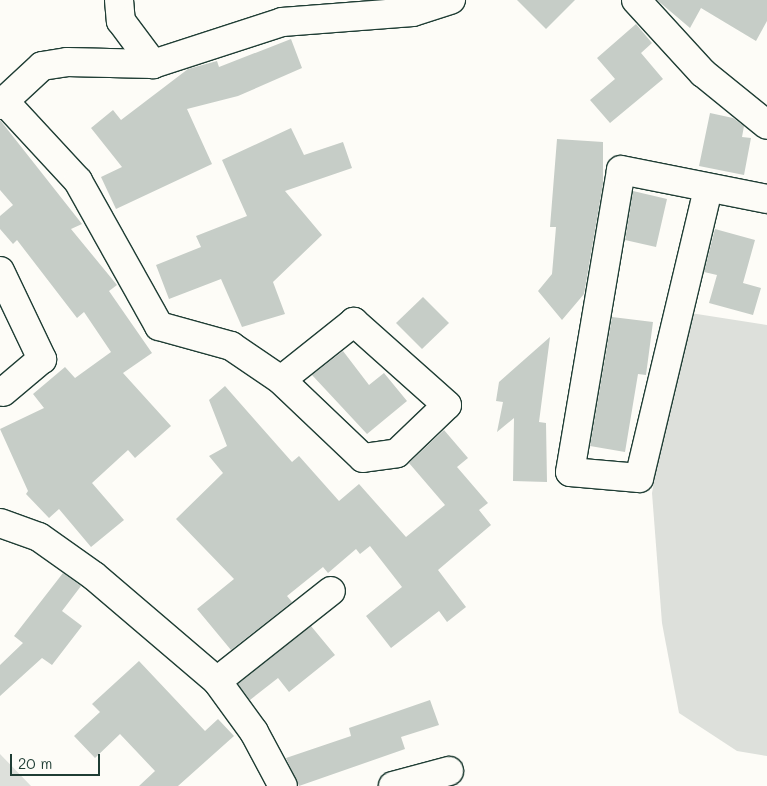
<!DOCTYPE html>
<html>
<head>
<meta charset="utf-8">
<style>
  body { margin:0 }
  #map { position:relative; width:767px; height:786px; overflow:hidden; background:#fdfcf7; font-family:Mali,sans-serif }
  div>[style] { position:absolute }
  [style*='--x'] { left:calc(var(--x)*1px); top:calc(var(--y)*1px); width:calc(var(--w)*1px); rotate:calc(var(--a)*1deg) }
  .green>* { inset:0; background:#dde0db }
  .building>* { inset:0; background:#c6cdc7 }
  .roads { filter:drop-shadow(1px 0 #1f3d34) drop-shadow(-1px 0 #1f3d34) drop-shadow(0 1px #1f3d34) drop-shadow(0 -1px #1f3d34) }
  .street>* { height:28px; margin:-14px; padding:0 14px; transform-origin:14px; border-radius:14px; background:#fdfcf7 }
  span { translate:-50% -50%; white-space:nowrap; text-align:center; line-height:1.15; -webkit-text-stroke:4px #fdfcf7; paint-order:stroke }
  .scale { position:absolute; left:10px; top:754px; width:90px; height:22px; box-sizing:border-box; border:2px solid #1f3d34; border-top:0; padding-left:6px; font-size:15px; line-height:18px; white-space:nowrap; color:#1f3d34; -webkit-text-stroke:4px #fdfcf7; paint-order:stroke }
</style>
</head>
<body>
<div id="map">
  <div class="green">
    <div style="clip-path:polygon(684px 312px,767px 325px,767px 756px,737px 751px,679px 713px,662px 623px,652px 493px)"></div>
    <div style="clip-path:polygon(0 754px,31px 786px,0 786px)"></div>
  </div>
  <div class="building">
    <div style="clip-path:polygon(517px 0,575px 0,546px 29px)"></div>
    <div style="clip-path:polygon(657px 0,767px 0,767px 21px,756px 41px,701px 8px,690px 28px)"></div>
    <div style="clip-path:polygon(636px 24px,652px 43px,641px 53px,663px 79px,610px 123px,590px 100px,615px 79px,597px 58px)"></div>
    <div style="clip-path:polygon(291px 39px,302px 68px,238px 96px,187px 109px,212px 164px,116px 209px,101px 177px,122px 167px,91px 128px,113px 110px,121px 120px,188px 69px,217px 61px,219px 67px)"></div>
    <div style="clip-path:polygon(710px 113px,733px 118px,744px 126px,742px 137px,751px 138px,744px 175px,699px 166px)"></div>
    <div style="clip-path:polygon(0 120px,82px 224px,71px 229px,117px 285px,109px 291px,152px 353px,123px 373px,171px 426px,135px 458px,128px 450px,92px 483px,124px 520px,91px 547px,59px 509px,49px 518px,26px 494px,28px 491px,0 429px,44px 408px,33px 394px,65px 367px,75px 378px,111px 352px,84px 312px,77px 318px,17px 240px,13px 244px,0 229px,0 216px,13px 205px,0 190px)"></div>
    <div style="clip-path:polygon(291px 128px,304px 155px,343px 142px,352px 168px,285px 191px,322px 235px,273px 282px,285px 314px,242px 327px,221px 279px,169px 299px,156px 265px,201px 247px,196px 236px,247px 216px,222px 160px)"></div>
    <div style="clip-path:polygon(557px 139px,603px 142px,603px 184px,584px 294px,562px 320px,538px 291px,552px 274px,556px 227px,550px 227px)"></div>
    <div style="clip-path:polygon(633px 191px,667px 199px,656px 247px,625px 240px)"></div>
    <div style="clip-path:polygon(715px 229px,755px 240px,743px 283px,761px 288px,753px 315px,709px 303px,717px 275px,704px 272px)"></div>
    <div style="clip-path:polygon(423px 297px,449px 323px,422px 349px,396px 323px)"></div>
    <div style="clip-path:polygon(612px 317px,653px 322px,646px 375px,638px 374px,625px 452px,590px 446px)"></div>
    <div style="clip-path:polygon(550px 337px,539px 422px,546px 423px,547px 482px,513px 481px,514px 418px,497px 432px,503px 402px,496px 401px,499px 382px)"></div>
    <div style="clip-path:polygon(343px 351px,369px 385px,384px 373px,407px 401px,367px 434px,312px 375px)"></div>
    <div style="clip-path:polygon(225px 386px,292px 462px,299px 456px,339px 501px,359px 484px,406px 537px,445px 505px,409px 463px,444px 430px,468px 458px,457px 467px,488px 503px,479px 510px,491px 525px,438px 570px,466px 607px,447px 622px,439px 611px,391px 648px,366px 616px,402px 587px,370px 546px,360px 554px,356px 549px,328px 573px,323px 567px,287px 596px,292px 602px,231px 650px,197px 609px,234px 579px,176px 519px,223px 473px,209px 456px,227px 446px,209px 400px)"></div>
    <div style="clip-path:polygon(63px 573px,81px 586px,62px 611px,82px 626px,52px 665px,42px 658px,0 696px,0 665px,23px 643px,14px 636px)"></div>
    <div style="clip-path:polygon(311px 626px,335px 655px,289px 692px,278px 678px,250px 700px,238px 684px)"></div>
    <div style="clip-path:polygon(139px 661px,205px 731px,218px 719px,234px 736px,178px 786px,139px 786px,155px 771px,120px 734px,95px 758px,74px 736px,100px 712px,92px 704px)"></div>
    <div style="clip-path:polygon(430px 700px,439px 725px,401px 737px,405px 749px,299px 786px,286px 758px,351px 736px,349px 728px)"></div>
  </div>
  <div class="roads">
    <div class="street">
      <div style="--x:119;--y:0;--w:21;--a:85"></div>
      <div style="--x:121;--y:21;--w:54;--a:53.3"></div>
      <div style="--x:636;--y:0;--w:99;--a:47.5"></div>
      <div style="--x:703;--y:73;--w:82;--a:39.1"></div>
      <div style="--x:4;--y:101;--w:109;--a:47.2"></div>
      <div style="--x:78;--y:181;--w:166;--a:60.8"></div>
      <div style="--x:159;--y:326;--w:75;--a:15.5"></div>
      <div style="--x:231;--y:346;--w:60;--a:34.2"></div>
      <div style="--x:281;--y:380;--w:113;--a:43.6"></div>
      <div style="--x:363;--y:458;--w:34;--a:-8"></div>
      <div style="--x:397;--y:453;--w:69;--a:-43.8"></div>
      <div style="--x:447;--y:405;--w:125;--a:-138.3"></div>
      <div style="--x:354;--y:322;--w:93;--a:141.5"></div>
      <div style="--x:0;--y:105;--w:57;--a:-42.9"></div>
      <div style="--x:42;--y:66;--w:25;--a:-9"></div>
      <div style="--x:67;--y:62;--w:86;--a:1.3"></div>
      <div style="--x:153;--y:64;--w:136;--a:-18"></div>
      <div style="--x:282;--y:22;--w:131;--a:-4.4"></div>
      <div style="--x:413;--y:12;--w:40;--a:-18"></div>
      <div style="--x:708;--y:189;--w:297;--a:103.4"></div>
      <div style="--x:639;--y:478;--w:69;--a:-175"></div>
      <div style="--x:570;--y:472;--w:306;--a:-80.4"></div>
      <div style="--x:621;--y:170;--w:149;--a:11.2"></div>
      <div style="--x:0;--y:271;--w:98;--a:64.5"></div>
      <div style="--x:42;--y:359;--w:51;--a:139.8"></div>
      <div style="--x:0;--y:523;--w:41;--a:19.7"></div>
      <div style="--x:39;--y:537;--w:67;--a:35.3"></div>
      <div style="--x:94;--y:576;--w:162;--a:40.5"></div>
      <div style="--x:217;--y:681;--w:63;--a:54"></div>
      <div style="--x:254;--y:732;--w:61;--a:61.8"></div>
      <div style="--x:217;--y:681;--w:145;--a:-38.3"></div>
      <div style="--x:393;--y:786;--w:58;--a:-15"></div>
    </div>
  </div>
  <div class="scale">20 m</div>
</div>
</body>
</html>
